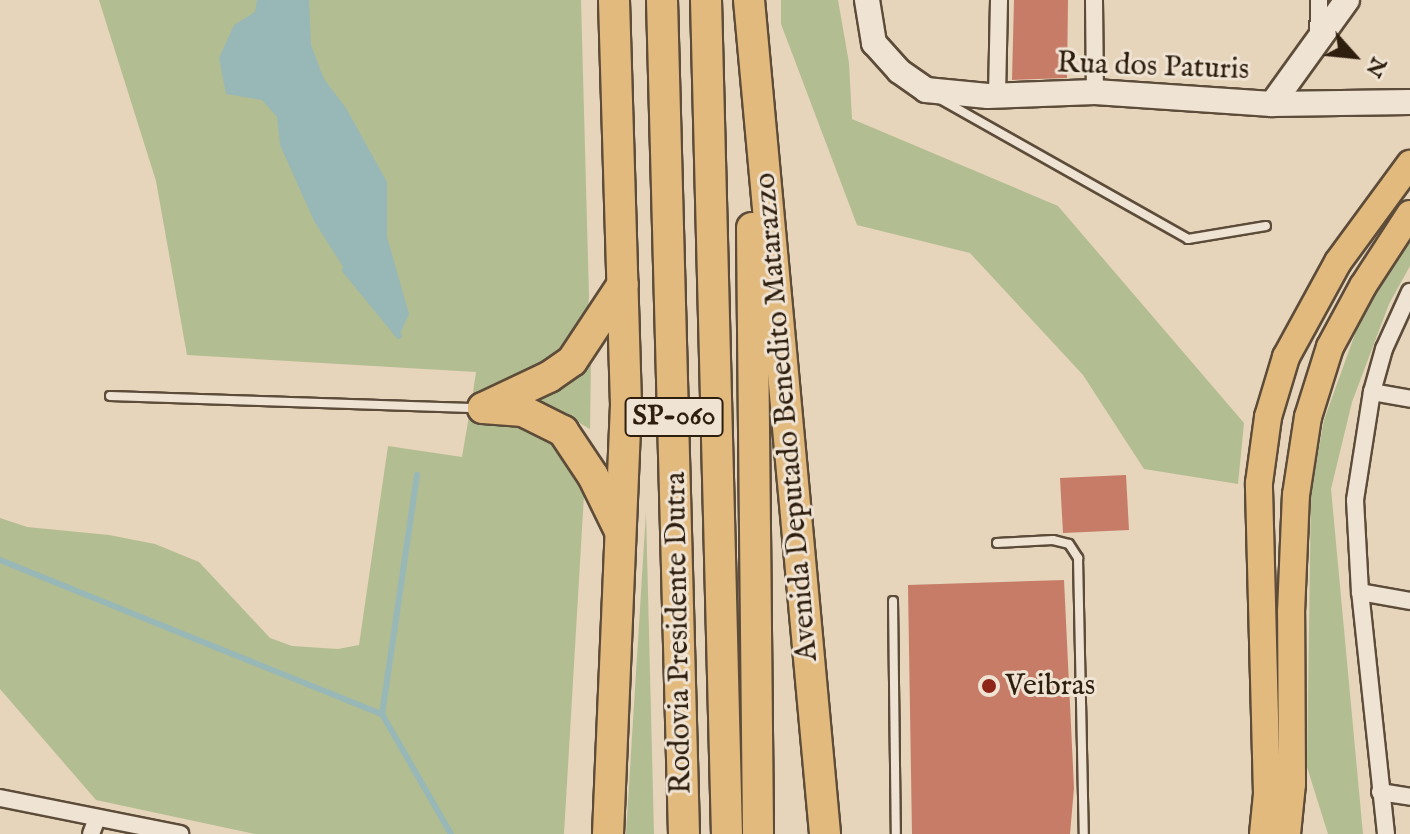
<!DOCTYPE html>
<html>
<head>
<meta charset="utf-8">
<style>
  body { margin:0 }
  #map { position:relative; width:1410px; height:834px; overflow:hidden; background:#e6d4bb; font-family:"IM FELL English",serif }
  div>[style] { position:absolute }
  [style*='--x'] { left:calc(var(--x)*1px); top:calc(var(--y)*1px); width:calc(var(--w)*1px); rotate:calc(var(--a)*1deg) }
  .green>* { inset:0; background:#b3bd92 }
  .water>* { inset:0; background:#98b7b7 }
  .stream>* { height:6px; margin:-3px; padding:0 3px; transform-origin:3px; border-radius:3px; background:#98b7b7 }
  .building>* { inset:0; background:#c67c67 }
  .roads { filter:drop-shadow(2px 0 #5c4c39) drop-shadow(-2px 0 #5c4c39) drop-shadow(0 2px #5c4c39) drop-shadow(0 -2px #5c4c39) }
  .service>* { height:8px; margin:-4px; padding:0 4px; transform-origin:4px; border-radius:4px; background:#efe3d3 }
  .minor>* { height:16px; margin:-8px; padding:0 8px; transform-origin:8px; border-radius:8px; background:#efe3d3 }
  .secondary>* { height:24px; margin:-12px; padding:0 12px; transform-origin:12px; border-radius:12px; background:#efe3d3 }
  .primary>* { height:26px; margin:-13px; padding:0 13px; transform-origin:13px; border-radius:13px; background:#e3ba7e }
  .motorway>* { height:30px; margin:-15px; padding:0 15px; transform-origin:15px; border-radius:15px; background:#e3ba7e }
  .dots>* { width:22px; height:22px; translate:-50% -50%; box-sizing:border-box; border:4px solid #efe3d3; border-radius:50% }
  span { translate:-50% -50%; white-space:nowrap; text-align:center; line-height:1.15; -webkit-text-stroke:6px #efe3d3; paint-order:stroke }
  .shield-label span { padding:2px 6px; background:#efe3d3; border:2px solid; border-radius:6px; -webkit-text-stroke-width:0 }
  .shield-label { font-size:28px; color:#2e1e0e; font-weight:700 }
  .street-label { font-size:30px; color:#2e1e0e }
  .poi-label { font-size:30px; color:#2e1e0e }
  .left { translate:0 -50%; text-align:left }
  .north { position:absolute; left:1314px; top:16px; width:80px; height:80px; -webkit-text-stroke:6px #efe3d3; paint-order:stroke; rotate:117deg; font-size:22px; font-weight:700; line-height:32px; text-align:center; color:#2e1e0e }
  .north::after { content:''; display:block; margin:auto; width:28px; height:36px; background:#2e1e0e; clip-path:polygon(50% 0,100% 100%,50% 72%,0 100%) }
</style>
</head>
<body>
<div id="map">
  <div class="green">
    <div style="clip-path:polygon(99px 0,581px 0,589px 297px,586px 329px,577px 343px,471px 406px,476px 372px,187px 355px,156px 181px)"></div>
    <div style="clip-path:polygon(781px 0,838px 0,849px 63px,852px 119px,1058px 206px,1244px 423px,1238px 484px,1144px 469px,1083px 375px,970px 253px,857px 225px,781px 24px)"></div>
    <div style="clip-path:polygon(1410px 236px,1410px 266px,1389px 304px,1352px 402px,1331px 489px,1363px 834px,1328px 834px,1307px 767px,1311px 491px,1324px 420px,1369px 295px)"></div>
    <div style="clip-path:polygon(591px 358px,590px 429px,528px 393px)"></div>
    <div style="clip-path:polygon(470px 410px,549px 430px,585px 478px,564px 834px,255px 834px,96px 800px,0 689px,0 518px,27px 527px,109px 535px,155px 544px,199px 562px,270px 638px,292px 646px,338px 649px,359px 645px,388px 446px,462px 457px)"></div>
    <div style="clip-path:polygon(646px 512px,654px 834px,626px 834px)"></div>
  </div>
  <div class="water">
    <div style="clip-path:polygon(257px 0,309px 0,311px 45px,324px 79px,346px 108px,387px 182px,387px 237px,409px 314px,399px 336px,345px 270px,314px 221px,280px 145px,277px 117px,262px 100px,226px 94px,219px 58px,234px 25px,255px 12px)"></div>
  </div>
  <div class="stream">
    <div style="--x:345;--y:270;--w:85;--a:50.7"></div>
    <div style="--x:417;--y:475;--w:242;--a:98.3"></div>
    <div style="--x:382;--y:714;--w:138;--a:60.1"></div>
    <div style="--x:0;--y:560;--w:412;--a:22"></div>
  </div>
  <div class="building">
    <div style="clip-path:polygon(1014px 0,1068px 0,1067px 78px,1012px 80px)"></div>
    <div style="clip-path:polygon(1126px 475px,1129px 530px,1063px 533px,1060px 478px)"></div>
    <div style="clip-path:polygon(1064px 580px,1074px 788px,1070px 834px,912px 834px,908px 585px)"></div>
  </div>
  <div class="roads">
    <div class="service">
      <div style="--x:940;--y:99;--w:285;--a:29.4"></div>
      <div style="--x:1188;--y:239;--w:79;--a:-9.5"></div>
      <div style="--x:110;--y:396;--w:368;--a:1.9"></div>
      <div style="--x:997;--y:543;--w:56;--a:-3.1"></div>
      <div style="--x:1053;--y:540;--w:16;--a:14"></div>
      <div style="--x:1069;--y:544;--w:17;--a:57"></div>
      <div style="--x:1078;--y:558;--w:276;--a:88.8"></div>
      <div style="--x:893;--y:601;--w:233;--a:89.3"></div>
    </div>
    <div class="minor">
      <div style="--x:1094;--y:0;--w:92;--a:89.4"></div>
      <div style="--x:1318;--y:37;--w:37;--a:-88"></div>
      <div style="--x:997;--y:96;--w:96;--a:-88.8"></div>
      <div style="--x:1372;--y:392;--w:39;--a:10"></div>
      <div style="--x:1360;--y:592;--w:51;--a:10.2"></div>
      <div style="--x:1380;--y:792;--w:30;--a:9"></div>
      <div style="--x:0;--y:798;--w:184;--a:11.3"></div>
      <div style="--x:91;--y:834;--w:17;--a:-69"></div>
      <div style="--x:1386;--y:834;--w:243;--a:-96.1"></div>
      <div style="--x:1360;--y:592;--w:92;--a:-93.1"></div>
      <div style="--x:1355;--y:500;--w:109;--a:-81.1"></div>
      <div style="--x:1372;--y:392;--w:45;--a:-74.4"></div>
      <div style="--x:1384;--y:349;--w:63;--a:-65.5"></div>
    </div>
    <div class="secondary">
      <div style="--x:867;--y:0;--w:44;--a:80.8"></div>
      <div style="--x:874;--y:43;--w:38;--a:48"></div>
      <div style="--x:899;--y:71;--w:33;--a:35"></div>
      <div style="--x:926;--y:90;--w:62;--a:5.5"></div>
      <div style="--x:988;--y:96;--w:107;--a:-2.1"></div>
      <div style="--x:1095;--y:92;--w:177;--a:3.9"></div>
      <div style="--x:1272;--y:104;--w:138;--a:-0.8"></div>
      <div style="--x:1272;--y:104;--w:128;--a:-54.2"></div>
    </div>
    <div class="primary">
      <div style="--x:1263;--y:834;--w:40;--a:-84.3"></div>
      <div style="--x:1267;--y:794;--w:311;--a:-91.5"></div>
      <div style="--x:1259;--y:483;--w:67;--a:-82.2"></div>
      <div style="--x:1268;--y:417;--w:63;--a:-73.3"></div>
      <div style="--x:1286;--y:357;--w:108;--a:-61.3"></div>
      <div style="--x:1338;--y:262;--w:122;--a:-53.7"></div>
      <div style="--x:1287;--y:834;--w:50;--a:-84.3"></div>
      <div style="--x:1292;--y:784;--w:171;--a:-90.3"></div>
      <div style="--x:1291;--y:613;--w:118;--a:-87.6"></div>
      <div style="--x:1296;--y:495;--w:79;--a:-81.3"></div>
      <div style="--x:1308;--y:417;--w:73;--a:-72.6"></div>
      <div style="--x:1330;--y:347;--w:69;--a:-61.6"></div>
      <div style="--x:1363;--y:286;--w:86;--a:-56.9"></div>
    </div>
    <div class="motorway">
      <div style="--x:662;--y:0;--w:834;--a:88.49"></div>
      <div style="--x:706;--y:0;--w:834;--a:88.56"></div>
      <div style="--x:749;--y:0;--w:837;--a:84.79"></div>
      <div style="--x:752;--y:228;--w:606;--a:89.43"></div>
      <div style="--x:483;--y:408;--w:40;--a:4.3"></div>
      <div style="--x:523;--y:411;--w:45;--a:26.6"></div>
      <div style="--x:563;--y:431;--w:54;--a:56.3"></div>
      <div style="--x:593;--y:476;--w:59;--a:63.9"></div>
      <div style="--x:483;--y:408;--w:73;--a:-25.2"></div>
      <div style="--x:549;--y:377;--w:28;--a:-35"></div>
      <div style="--x:572;--y:361;--w:92;--a:-56.5"></div>
      <div style="--x:608;--y:834;--w:429;--a:-87.6"></div>
      <div style="--x:626;--y:405;--w:405;--a:-91.7"></div>
    </div>
  </div>
  <div class="dots">
    <div style="left:989px;top:686px;background:#8f2418"></div>
  </div>
  <div class="shield-label">
    <span style="left:674px;top:417px">SP-060</span>
  </div>
  <div class="street-label">
    <span style="left:1153px;top:67px;rotate:2deg">Rua dos Paturis</span>
    <span style="left:787px;top:417px;rotate:-95deg">Avenida Deputado Benedito Matarazzo</span>
    <span style="left:679px;top:633px;rotate:-91deg">Rodovia Presidente Dutra</span>
  </div>
  <div class="poi-label">
    <span class="left" style="left:1005px;top:686px">Veibras</span>
  </div>
  <div class="north">N</div>
</div>
</body>
</html>
